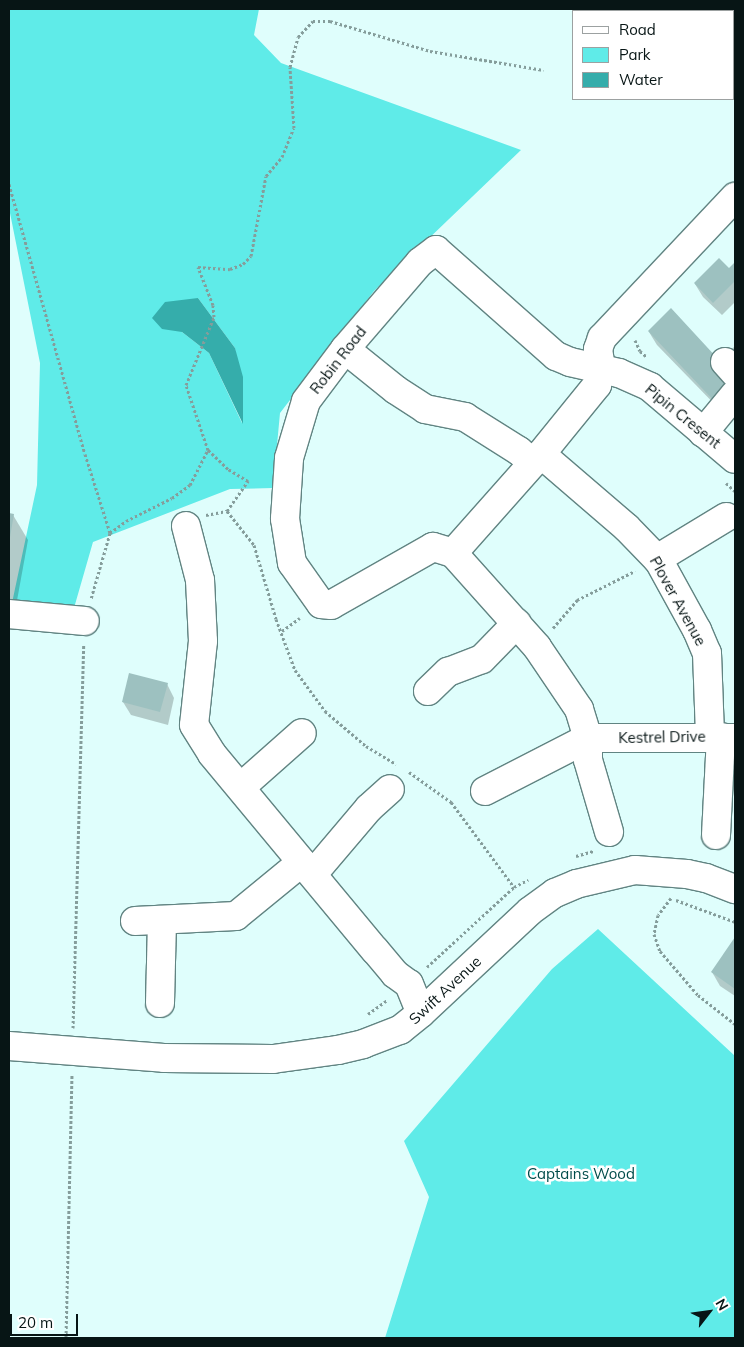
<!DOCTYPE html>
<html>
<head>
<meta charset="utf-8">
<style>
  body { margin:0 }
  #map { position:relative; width:744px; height:1347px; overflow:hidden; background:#dffefc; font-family:Mulish,sans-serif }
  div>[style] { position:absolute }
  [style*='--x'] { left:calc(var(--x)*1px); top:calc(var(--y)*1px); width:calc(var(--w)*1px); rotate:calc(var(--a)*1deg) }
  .green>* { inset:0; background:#5febe8 }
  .water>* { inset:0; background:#35adab }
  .shadow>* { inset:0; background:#0003 }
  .building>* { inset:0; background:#9dc1c0 }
  .path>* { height:3px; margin-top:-1.5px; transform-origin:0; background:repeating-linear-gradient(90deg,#859d9b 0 2.5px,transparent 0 5px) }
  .roads { filter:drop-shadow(1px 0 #618482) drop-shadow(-1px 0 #618482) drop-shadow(0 1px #618482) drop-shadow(0 -1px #618482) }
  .minor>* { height:28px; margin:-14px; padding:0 14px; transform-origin:14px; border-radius:14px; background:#fff }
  span { translate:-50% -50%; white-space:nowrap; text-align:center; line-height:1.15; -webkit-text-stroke:5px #fff; paint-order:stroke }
  .street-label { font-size:15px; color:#071515 }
  .park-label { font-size:15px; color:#004b4a }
  .frame { position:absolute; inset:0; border:10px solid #071515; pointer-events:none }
  .legend { position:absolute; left:572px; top:10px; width:162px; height:90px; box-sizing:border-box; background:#fff; border:1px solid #9ca1a1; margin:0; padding:6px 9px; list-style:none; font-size:15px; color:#071515 }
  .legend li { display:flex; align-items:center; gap:10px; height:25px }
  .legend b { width:25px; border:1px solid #9ca1a1 }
  .north { position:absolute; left:684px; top:1287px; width:50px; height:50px; -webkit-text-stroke:4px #fff; paint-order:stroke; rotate:60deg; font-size:14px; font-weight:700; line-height:20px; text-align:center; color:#071515 }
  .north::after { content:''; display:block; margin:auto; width:18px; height:22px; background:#071515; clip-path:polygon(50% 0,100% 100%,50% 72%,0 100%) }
  .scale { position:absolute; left:10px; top:1314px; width:68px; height:22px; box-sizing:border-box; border:2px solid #071515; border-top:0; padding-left:6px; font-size:15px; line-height:18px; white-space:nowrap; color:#071515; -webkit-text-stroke:4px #fff; paint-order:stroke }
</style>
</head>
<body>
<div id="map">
  <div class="green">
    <div style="clip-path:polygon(evenodd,9px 9px,259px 9px,254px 35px,281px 63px,521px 150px,374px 291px,280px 413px,273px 488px,230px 489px,93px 542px,74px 608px,12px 603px,37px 485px,40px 363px,9px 208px,9px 9px,198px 298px,235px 348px,242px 423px,209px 353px,182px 332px,198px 298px)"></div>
    <div style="clip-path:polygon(598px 929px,735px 1056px,735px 1338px,385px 1338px,429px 1197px,404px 1141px,552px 969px)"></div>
  </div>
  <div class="water">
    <div style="clip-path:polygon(198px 298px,235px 348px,243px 377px,243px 424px,209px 353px,182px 332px,162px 329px,152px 318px,165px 302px)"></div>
  </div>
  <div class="shadow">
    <div style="clip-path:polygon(735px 263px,735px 302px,722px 315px,703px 297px,695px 284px,729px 270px)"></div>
    <div style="clip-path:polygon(649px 332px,717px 360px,726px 416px,657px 345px)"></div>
    <div style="clip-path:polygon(735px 346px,735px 362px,729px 352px)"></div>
    <div style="clip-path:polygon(9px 514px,13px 515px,28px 540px,14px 617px,9px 616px)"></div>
    <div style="clip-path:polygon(167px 684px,174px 698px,168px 725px,131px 715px,123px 702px)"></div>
    <div style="clip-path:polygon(735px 939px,735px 996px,720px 986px,712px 972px)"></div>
  </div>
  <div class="building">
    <div style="clip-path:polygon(719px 258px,729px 268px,735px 262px,735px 281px,713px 303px,694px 283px)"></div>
    <div style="clip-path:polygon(671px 308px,718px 359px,710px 366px,732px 389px,717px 404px,648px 331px)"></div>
    <div style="clip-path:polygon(9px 513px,14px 514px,10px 537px,9px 537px)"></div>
    <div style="clip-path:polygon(129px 673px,168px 683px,160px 712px,122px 702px)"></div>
    <div style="clip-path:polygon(735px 937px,735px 989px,711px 972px)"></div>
  </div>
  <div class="path">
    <div style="--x:9;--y:184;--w:280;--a:74.3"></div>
    <div style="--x:85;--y:454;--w:83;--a:72.4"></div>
    <div style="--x:110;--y:533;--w:69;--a:106.1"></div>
    <div style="--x:635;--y:340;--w:12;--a:66"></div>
    <div style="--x:640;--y:351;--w:9;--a:41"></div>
    <div style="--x:726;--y:483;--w:12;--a:42"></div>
    <div style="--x:227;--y:511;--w:43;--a:51.5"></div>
    <div style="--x:254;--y:545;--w:77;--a:73.4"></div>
    <div style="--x:276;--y:619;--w:54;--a:69.6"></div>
    <div style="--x:295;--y:670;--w:51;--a:53.8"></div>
    <div style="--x:325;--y:711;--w:54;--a:40.5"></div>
    <div style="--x:366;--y:746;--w:35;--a:31"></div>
    <div style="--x:206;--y:515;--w:21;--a:-11"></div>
    <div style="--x:227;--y:511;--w:37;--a:-55"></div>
    <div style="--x:248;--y:481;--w:23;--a:-149"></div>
    <div style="--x:228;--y:469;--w:28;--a:-136"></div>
    <div style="--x:110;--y:533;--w:20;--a:-37"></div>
    <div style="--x:126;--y:521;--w:51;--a:-26.6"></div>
    <div style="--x:172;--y:498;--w:22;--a:-36"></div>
    <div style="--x:190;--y:485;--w:39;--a:-63"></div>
    <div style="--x:208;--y:450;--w:69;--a:-108.7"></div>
    <div style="--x:186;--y:385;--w:74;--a:-67.6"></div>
    <div style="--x:214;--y:317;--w:12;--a:-95"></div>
    <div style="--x:213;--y:305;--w:41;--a:-111.5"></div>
    <div style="--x:198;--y:267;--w:32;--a:4"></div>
    <div style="--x:230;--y:269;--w:14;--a:-21"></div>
    <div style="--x:243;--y:264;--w:11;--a:-45"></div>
    <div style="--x:251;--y:256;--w:81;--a:-79.4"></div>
    <div style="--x:266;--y:176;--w:25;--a:-50"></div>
    <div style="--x:282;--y:157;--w:31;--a:-68"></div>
    <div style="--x:294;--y:128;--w:61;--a:-93.8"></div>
    <div style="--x:290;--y:67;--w:31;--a:-75"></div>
    <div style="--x:298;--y:37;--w:22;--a:-47"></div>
    <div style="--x:313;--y:21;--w:17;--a:0"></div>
    <div style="--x:330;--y:21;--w:104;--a:16.7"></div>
    <div style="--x:430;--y:51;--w:115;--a:9.5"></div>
    <div style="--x:553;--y:628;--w:37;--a:-49"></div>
    <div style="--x:577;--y:600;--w:65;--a:-26.6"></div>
    <div style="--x:282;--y:631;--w:22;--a:-36"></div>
    <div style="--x:409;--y:772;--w:52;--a:35.5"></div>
    <div style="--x:451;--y:802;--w:106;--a:53.5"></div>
    <div style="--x:576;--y:856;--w:19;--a:-16"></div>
    <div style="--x:671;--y:898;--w:21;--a:127"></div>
    <div style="--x:658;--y:915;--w:19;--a:102"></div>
    <div style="--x:654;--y:934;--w:18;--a:71"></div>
    <div style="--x:660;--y:951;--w:58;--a:49.2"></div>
    <div style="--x:698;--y:995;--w:47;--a:38.1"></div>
    <div style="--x:676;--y:900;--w:63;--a:20.4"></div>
    <div style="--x:427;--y:967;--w:118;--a:-42.6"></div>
    <div style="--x:514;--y:887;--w:16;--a:-27"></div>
    <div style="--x:368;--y:1014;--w:24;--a:-36"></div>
    <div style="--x:73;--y:1028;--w:384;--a:-88.4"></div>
    <div style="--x:66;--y:1338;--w:264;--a:-88.7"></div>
  </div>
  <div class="roads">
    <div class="minor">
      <div style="--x:345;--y:349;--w:65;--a:38.8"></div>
      <div style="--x:396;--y:390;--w:35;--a:33"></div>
      <div style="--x:425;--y:409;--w:41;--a:11.3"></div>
      <div style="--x:465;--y:417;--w:64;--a:32.2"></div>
      <div style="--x:519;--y:451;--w:18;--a:41"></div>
      <div style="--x:725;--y:362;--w:15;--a:48"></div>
      <div style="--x:703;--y:433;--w:50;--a:-50.6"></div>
      <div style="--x:541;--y:454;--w:113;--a:40.7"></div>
      <div style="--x:627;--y:528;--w:46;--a:45.9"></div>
      <div style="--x:659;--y:561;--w:79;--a:61.2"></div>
      <div style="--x:697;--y:630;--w:25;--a:67"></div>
      <div style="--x:707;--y:653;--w:83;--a:87.9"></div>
      <div style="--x:186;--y:526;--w:56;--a:75.5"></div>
      <div style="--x:200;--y:580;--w:61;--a:87.2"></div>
      <div style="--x:203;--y:641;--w:84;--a:96.1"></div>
      <div style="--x:194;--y:725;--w:34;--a:58"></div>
      <div style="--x:212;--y:754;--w:255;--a:50.3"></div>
      <div style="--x:375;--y:950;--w:31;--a:50"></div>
      <div style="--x:395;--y:974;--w:17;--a:36"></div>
      <div style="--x:409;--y:984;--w:31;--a:68"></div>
      <div style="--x:453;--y:553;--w:21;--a:-163"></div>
      <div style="--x:433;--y:547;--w:117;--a:150.4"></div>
      <div style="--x:331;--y:605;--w:10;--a:-174"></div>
      <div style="--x:321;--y:604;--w:50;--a:-125.3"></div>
      <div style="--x:292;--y:563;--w:45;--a:-99"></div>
      <div style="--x:285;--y:519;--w:61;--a:-86.2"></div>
      <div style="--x:289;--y:458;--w:59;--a:-73.4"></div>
      <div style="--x:306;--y:401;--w:65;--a:-53.1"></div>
      <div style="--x:345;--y:349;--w:115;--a:-49.2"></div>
      <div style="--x:420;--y:262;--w:20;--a:-37"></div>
      <div style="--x:436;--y:250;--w:160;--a:41.5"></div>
      <div style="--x:556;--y:356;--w:15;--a:23"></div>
      <div style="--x:570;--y:362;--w:50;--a:12.7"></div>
      <div style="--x:619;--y:373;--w:34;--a:24"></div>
      <div style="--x:650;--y:387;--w:111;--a:40.3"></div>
      <div style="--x:453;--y:553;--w:132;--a:-48.4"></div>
      <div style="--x:541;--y:454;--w:89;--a:-50.9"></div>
      <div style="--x:597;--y:385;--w:17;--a:-77"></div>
      <div style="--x:601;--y:368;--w:19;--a:-99"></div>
      <div style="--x:598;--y:349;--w:12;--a:-70"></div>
      <div style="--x:602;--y:338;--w:194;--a:-46.7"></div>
      <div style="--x:453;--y:553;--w:126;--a:48.2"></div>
      <div style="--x:537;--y:647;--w:75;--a:55.9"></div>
      <div style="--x:579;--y:709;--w:30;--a:73"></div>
      <div style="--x:588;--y:738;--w:22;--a:90"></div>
      <div style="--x:588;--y:760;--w:75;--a:73.7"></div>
      <div style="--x:657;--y:559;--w:81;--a:-31.3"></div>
      <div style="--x:9;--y:614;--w:76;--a:5.3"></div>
      <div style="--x:428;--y:691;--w:28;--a:-44"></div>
      <div style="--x:448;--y:672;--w:36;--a:-21"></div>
      <div style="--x:482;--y:659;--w:50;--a:-45.8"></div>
      <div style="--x:241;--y:787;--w:81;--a:-41.5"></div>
      <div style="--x:485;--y:791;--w:116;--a:-27.2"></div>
      <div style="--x:588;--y:738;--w:147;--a:0"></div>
      <div style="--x:716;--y:835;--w:98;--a:-87.1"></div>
      <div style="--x:313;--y:874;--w:87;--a:-49.7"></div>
      <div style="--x:369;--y:808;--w:28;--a:-42"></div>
      <div style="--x:135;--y:921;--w:101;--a:-2.8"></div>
      <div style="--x:236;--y:916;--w:85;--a:-39.3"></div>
      <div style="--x:160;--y:1003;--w:83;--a:-88.6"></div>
      <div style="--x:9;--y:1046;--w:155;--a:4.4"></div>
      <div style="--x:164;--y:1058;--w:109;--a:0.5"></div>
      <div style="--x:273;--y:1059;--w:66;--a:-7.9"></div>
      <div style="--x:338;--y:1050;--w:26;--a:-13"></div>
      <div style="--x:363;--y:1044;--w:40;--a:-21"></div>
      <div style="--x:400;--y:1030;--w:27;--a:-39"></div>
      <div style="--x:421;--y:1013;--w:149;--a:-43.1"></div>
      <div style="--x:530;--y:911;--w:31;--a:-36"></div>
      <div style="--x:555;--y:893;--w:23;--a:-23"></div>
      <div style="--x:576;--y:884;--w:61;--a:-13.3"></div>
      <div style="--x:635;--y:870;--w:52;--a:4.4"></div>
      <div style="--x:687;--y:874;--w:19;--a:12"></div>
      <div style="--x:706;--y:878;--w:31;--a:21"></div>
    </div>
  </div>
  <div class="street-label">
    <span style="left:338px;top:360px;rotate:-52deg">Robin Road</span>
    <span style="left:683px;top:416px;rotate:39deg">Pipin Cresent</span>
    <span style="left:678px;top:601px;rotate:61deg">Plover Avenue</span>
    <span style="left:662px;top:737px;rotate:-1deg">Kestrel Drive</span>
    <span style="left:445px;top:990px;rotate:-43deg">Swift Avenue</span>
  </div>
  <div class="park-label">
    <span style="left:581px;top:1174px">Captains Wood</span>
  </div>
  <div class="frame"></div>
  <ul class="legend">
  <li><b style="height:6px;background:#fff"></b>Road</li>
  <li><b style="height:14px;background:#5febe8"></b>Park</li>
  <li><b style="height:14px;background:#35adab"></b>Water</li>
  </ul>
  <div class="north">N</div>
  <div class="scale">20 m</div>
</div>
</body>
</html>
